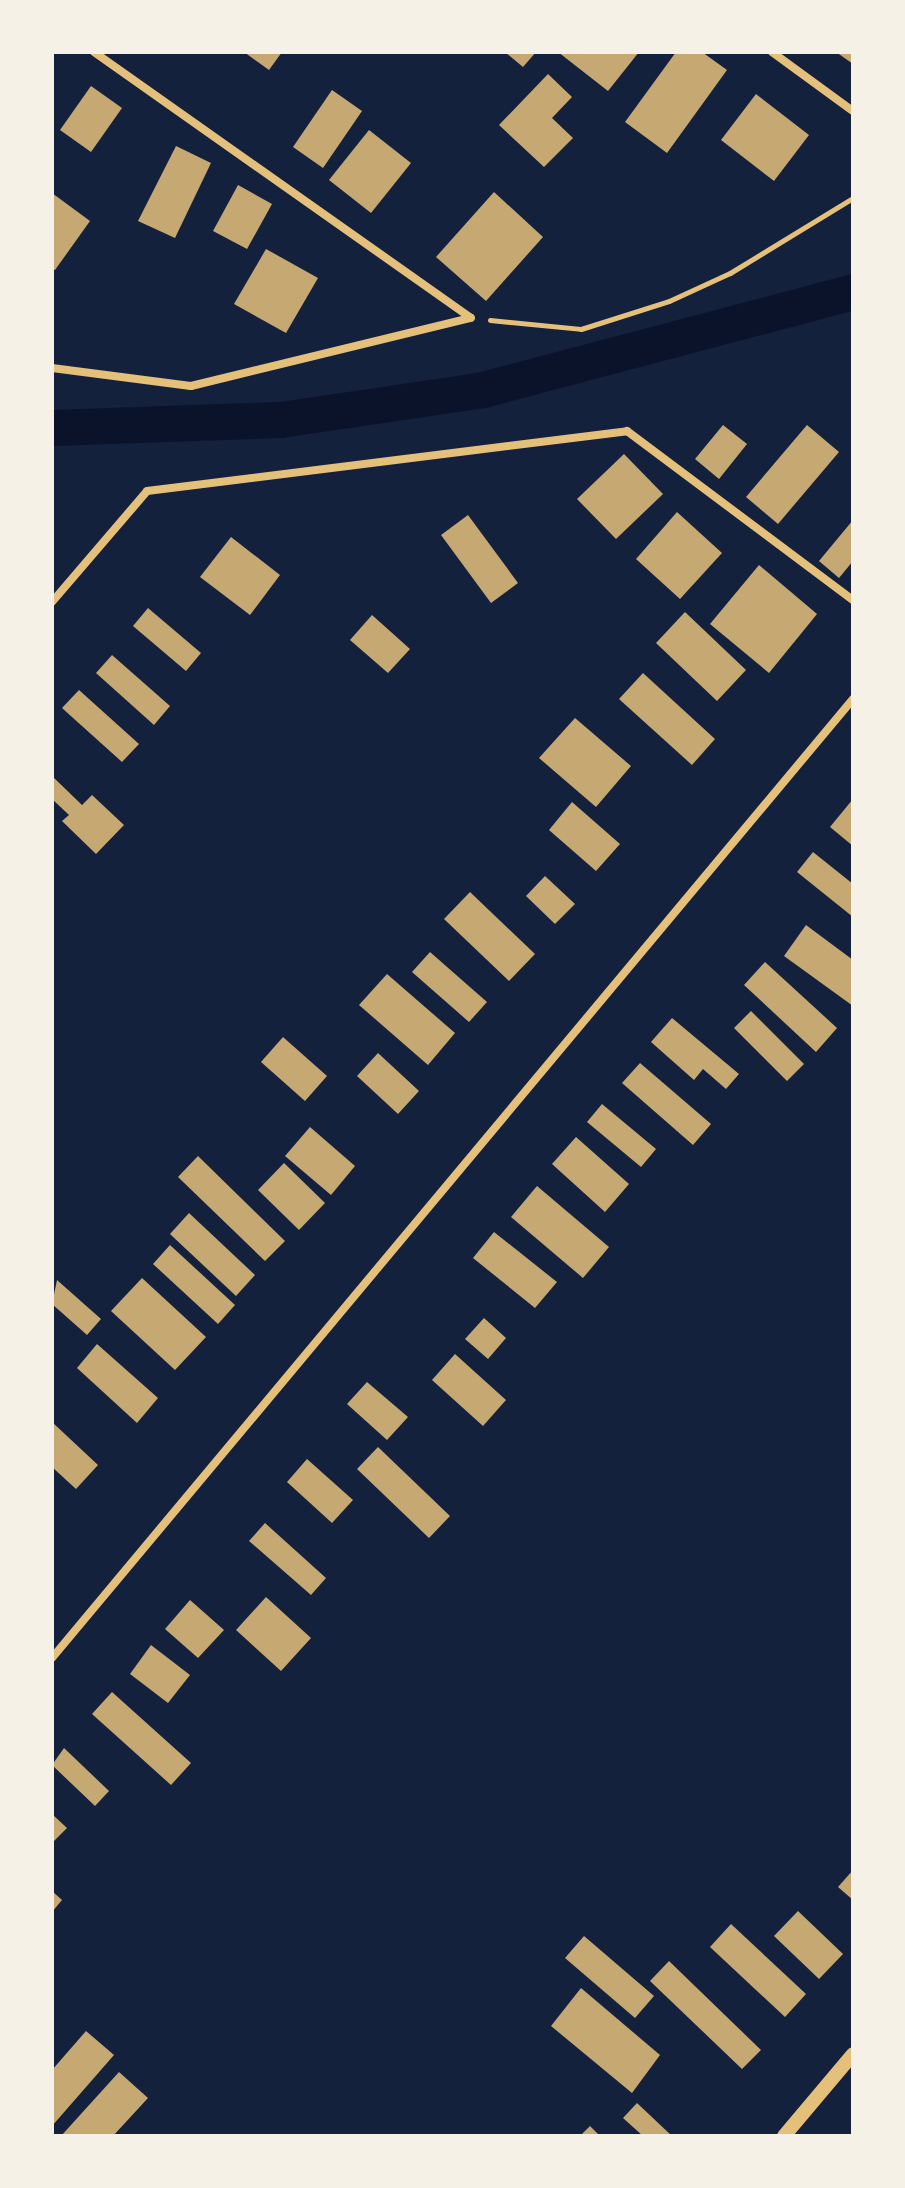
<!DOCTYPE html>
<html>
<head>
<meta charset="utf-8">
<style>
  body { margin:0 }
  #map { position:relative; width:905px; height:2188px; overflow:hidden; background:#14213d; font-family:Roboto,sans-serif }
  div>[style] { position:absolute }
  [style*='--x'] { left:calc(var(--x)*1px); top:calc(var(--y)*1px); width:calc(var(--w)*1px); rotate:calc(var(--a)*1deg) }
  .canal>* { height:36px; margin:-18px; padding:0 18px; transform-origin:18px; border-radius:18px; background:#0b132b }
  .building>* { inset:0; background:#c6a872 }
  .path>* { height:5px; margin:-2.5px; padding:0 2.5px; transform-origin:2.5px; border-radius:2.5px; background:#e5c07b }
  .minor>* { height:8px; margin:-4px; padding:0 4px; transform-origin:4px; border-radius:4px; background:#e5c07b }
  .tertiary>* { height:14px; margin:-7px; padding:0 7px; transform-origin:7px; border-radius:7px; background:#e5c07b }
  span { translate:-50% -50%; white-space:nowrap; text-align:center; line-height:1.15; -webkit-text-stroke:8px #f6f1e7; paint-order:stroke }
  .frame { position:absolute; inset:0; border:54px solid #f6f1e7; pointer-events:none }
</style>
</head>
<body>
<div id="map">
  <div class="canal">
    <div style="--x:52;--y:428;--w:229;--a:-2"></div>
    <div style="--x:281;--y:420;--w:204;--a:-8.4"></div>
    <div style="--x:483;--y:390;--w:383;--a:-14.8"></div>
  </div>
  <div class="building">
    <div style="clip-path:polygon(244px 52px,282px 52px,269px 70px)"></div>
    <div style="clip-path:polygon(505px 52px,536px 52px,523px 67px)"></div>
    <div style="clip-path:polygon(558px 52px,639px 52px,608px 91px)"></div>
    <div style="clip-path:polygon(676px 52px,702px 52px,727px 70px,667px 153px,625px 122px)"></div>
    <div style="clip-path:polygon(836px 52px,853px 52px,853px 64px)"></div>
    <div style="clip-path:polygon(548px 74px,572px 97px,552px 118px,573px 138px,544px 167px,499px 125px)"></div>
    <div style="clip-path:polygon(91px 86px,122px 108px,91px 152px,60px 130px)"></div>
    <div style="clip-path:polygon(332px 90px,362px 111px,323px 168px,293px 147px)"></div>
    <div style="clip-path:polygon(756px 94px,809px 135px,774px 181px,721px 140px)"></div>
    <div style="clip-path:polygon(369px 130px,411px 163px,371px 213px,329px 180px)"></div>
    <div style="clip-path:polygon(176px 146px,211px 163px,175px 238px,138px 221px)"></div>
    <div style="clip-path:polygon(238px 185px,272px 204px,247px 249px,213px 231px)"></div>
    <div style="clip-path:polygon(494px 192px,543px 237px,486px 301px,436px 257px)"></div>
    <div style="clip-path:polygon(52px 193px,90px 221px,55px 270px,52px 269px)"></div>
    <div style="clip-path:polygon(266px 249px,318px 278px,286px 333px,234px 304px)"></div>
    <div style="clip-path:polygon(723px 425px,747px 444px,719px 479px,695px 459px)"></div>
    <div style="clip-path:polygon(807px 425px,839px 452px,778px 524px,746px 497px)"></div>
    <div style="clip-path:polygon(624px 454px,663px 494px,616px 539px,577px 499px)"></div>
    <div style="clip-path:polygon(677px 512px,722px 553px,680px 599px,636px 559px)"></div>
    <div style="clip-path:polygon(468px 515px,518px 583px,491px 603px,441px 535px)"></div>
    <div style="clip-path:polygon(853px 520px,853px 561px,839px 578px,819px 561px)"></div>
    <div style="clip-path:polygon(231px 537px,280px 575px,250px 615px,200px 577px)"></div>
    <div style="clip-path:polygon(759px 565px,817px 614px,769px 673px,710px 624px)"></div>
    <div style="clip-path:polygon(148px 608px,201px 653px,186px 671px,133px 626px)"></div>
    <div style="clip-path:polygon(685px 612px,746px 670px,717px 701px,656px 643px)"></div>
    <div style="clip-path:polygon(372px 615px,410px 649px,388px 673px,350px 640px)"></div>
    <div style="clip-path:polygon(112px 655px,170px 706px,154px 725px,96px 673px)"></div>
    <div style="clip-path:polygon(643px 673px,715px 739px,692px 765px,619px 699px)"></div>
    <div style="clip-path:polygon(79px 690px,139px 744px,122px 762px,62px 708px)"></div>
    <div style="clip-path:polygon(575px 718px,631px 766px,596px 807px,539px 758px)"></div>
    <div style="clip-path:polygon(52px 776px,82px 805px,92px 795px,124px 825px,96px 854px,62px 821px,69px 815px,52px 799px)"></div>
    <div style="clip-path:polygon(853px 799px,853px 846px,830px 827px)"></div>
    <div style="clip-path:polygon(572px 802px,620px 844px,596px 871px,549px 830px)"></div>
    <div style="clip-path:polygon(813px 852px,853px 884px,853px 917px,797px 872px)"></div>
    <div style="clip-path:polygon(545px 876px,575px 904px,555px 924px,526px 896px)"></div>
    <div style="clip-path:polygon(470px 892px,535px 954px,509px 981px,444px 919px)"></div>
    <div style="clip-path:polygon(806px 925px,853px 960px,853px 1006px,784px 956px)"></div>
    <div style="clip-path:polygon(430px 952px,487px 1002px,469px 1022px,412px 972px)"></div>
    <div style="clip-path:polygon(765px 962px,837px 1028px,816px 1052px,744px 985px)"></div>
    <div style="clip-path:polygon(387px 974px,455px 1033px,428px 1065px,359px 1005px)"></div>
    <div style="clip-path:polygon(751px 1011px,804px 1064px,787px 1081px,734px 1028px)"></div>
    <div style="clip-path:polygon(672px 1018px,739px 1074px,726px 1089px,703px 1069px,694px 1080px,651px 1042px)"></div>
    <div style="clip-path:polygon(283px 1037px,327px 1076px,305px 1101px,261px 1062px)"></div>
    <div style="clip-path:polygon(378px 1053px,419px 1091px,398px 1114px,357px 1076px)"></div>
    <div style="clip-path:polygon(640px 1063px,711px 1124px,693px 1145px,622px 1083px)"></div>
    <div style="clip-path:polygon(602px 1104px,656px 1149px,641px 1167px,587px 1122px)"></div>
    <div style="clip-path:polygon(310px 1127px,355px 1166px,331px 1195px,285px 1156px)"></div>
    <div style="clip-path:polygon(576px 1137px,629px 1184px,605px 1212px,552px 1164px)"></div>
    <div style="clip-path:polygon(198px 1156px,285px 1241px,265px 1261px,178px 1177px)"></div>
    <div style="clip-path:polygon(284px 1163px,325px 1203px,299px 1230px,258px 1190px)"></div>
    <div style="clip-path:polygon(537px 1186px,609px 1247px,583px 1278px,511px 1217px)"></div>
    <div style="clip-path:polygon(189px 1213px,255px 1275px,236px 1296px,170px 1234px)"></div>
    <div style="clip-path:polygon(494px 1232px,557px 1282px,535px 1308px,473px 1258px)"></div>
    <div style="clip-path:polygon(170px 1245px,235px 1305px,218px 1324px,153px 1264px)"></div>
    <div style="clip-path:polygon(142px 1278px,206px 1337px,175px 1370px,111px 1311px)"></div>
    <div style="clip-path:polygon(57px 1280px,101px 1319px,87px 1335px,52px 1304px)"></div>
    <div style="clip-path:polygon(484px 1318px,506px 1338px,488px 1359px,465px 1339px)"></div>
    <div style="clip-path:polygon(97px 1344px,158px 1398px,137px 1423px,77px 1368px)"></div>
    <div style="clip-path:polygon(455px 1354px,506px 1400px,483px 1426px,432px 1380px)"></div>
    <div style="clip-path:polygon(367px 1382px,408px 1417px,387px 1440px,347px 1404px)"></div>
    <div style="clip-path:polygon(52px 1422px,98px 1465px,76px 1489px,52px 1467px)"></div>
    <div style="clip-path:polygon(378px 1447px,450px 1516px,429px 1538px,357px 1469px)"></div>
    <div style="clip-path:polygon(307px 1459px,353px 1500px,332px 1523px,287px 1482px)"></div>
    <div style="clip-path:polygon(265px 1523px,326px 1578px,311px 1595px,249px 1541px)"></div>
    <div style="clip-path:polygon(266px 1597px,311px 1638px,281px 1671px,236px 1630px)"></div>
    <div style="clip-path:polygon(190px 1600px,224px 1630px,198px 1658px,165px 1629px)"></div>
    <div style="clip-path:polygon(151px 1645px,190px 1675px,168px 1703px,130px 1674px)"></div>
    <div style="clip-path:polygon(112px 1692px,191px 1763px,171px 1785px,92px 1714px)"></div>
    <div style="clip-path:polygon(64px 1748px,109px 1791px,95px 1806px,52px 1765px)"></div>
    <div style="clip-path:polygon(52px 1814px,67px 1828px,52px 1843px)"></div>
    <div style="clip-path:polygon(853px 1870px,853px 1900px,838px 1887px)"></div>
    <div style="clip-path:polygon(52px 1891px,62px 1900px,52px 1912px)"></div>
    <div style="clip-path:polygon(798px 1911px,843px 1954px,819px 1979px,774px 1936px)"></div>
    <div style="clip-path:polygon(731px 1924px,806px 1994px,785px 2017px,710px 1947px)"></div>
    <div style="clip-path:polygon(584px 1936px,654px 1996px,635px 2018px,565px 1958px)"></div>
    <div style="clip-path:polygon(669px 1961px,761px 2050px,742px 2069px,650px 1981px)"></div>
    <div style="clip-path:polygon(581px 1988px,660px 2055px,632px 2093px,551px 2026px)"></div>
    <div style="clip-path:polygon(86px 2031px,114px 2055px,52px 2126px,52px 2070px)"></div>
    <div style="clip-path:polygon(119px 2072px,148px 2098px,113px 2136px,61px 2136px)"></div>
    <div style="clip-path:polygon(637px 2103px,672px 2136px,643px 2136px,623px 2118px)"></div>
    <div style="clip-path:polygon(590px 2126px,600px 2136px,580px 2136px)"></div>
  </div>
  <div class="path">
    <div style="--x:490;--y:320;--w:91;--a:5.6"></div>
    <div style="--x:581;--y:329;--w:92;--a:-17.7"></div>
    <div style="--x:669;--y:301;--w:67;--a:-24.7"></div>
    <div style="--x:730;--y:273;--w:144;--a:-31.4"></div>
  </div>
  <div class="minor">
    <div style="--x:94;--y:52;--w:461;--a:35.2"></div>
    <div style="--x:772;--y:52;--w:100;--a:36.1"></div>
    <div style="--x:52;--y:368;--w:140;--a:7.4"></div>
    <div style="--x:191;--y:386;--w:288;--a:-13.7"></div>
    <div style="--x:52;--y:602;--w:146;--a:-49.4"></div>
    <div style="--x:147;--y:491;--w:484;--a:-7.1"></div>
    <div style="--x:627;--y:431;--w:282;--a:36.8"></div>
    <div style="--x:52;--y:1658;--w:1250;--a:-50.13"></div>
  </div>
  <div class="tertiary">
    <div style="--x:784;--y:2136;--w:107;--a:-49.9"></div>
  </div>
  <div class="frame"></div>
</div>
</body>
</html>
